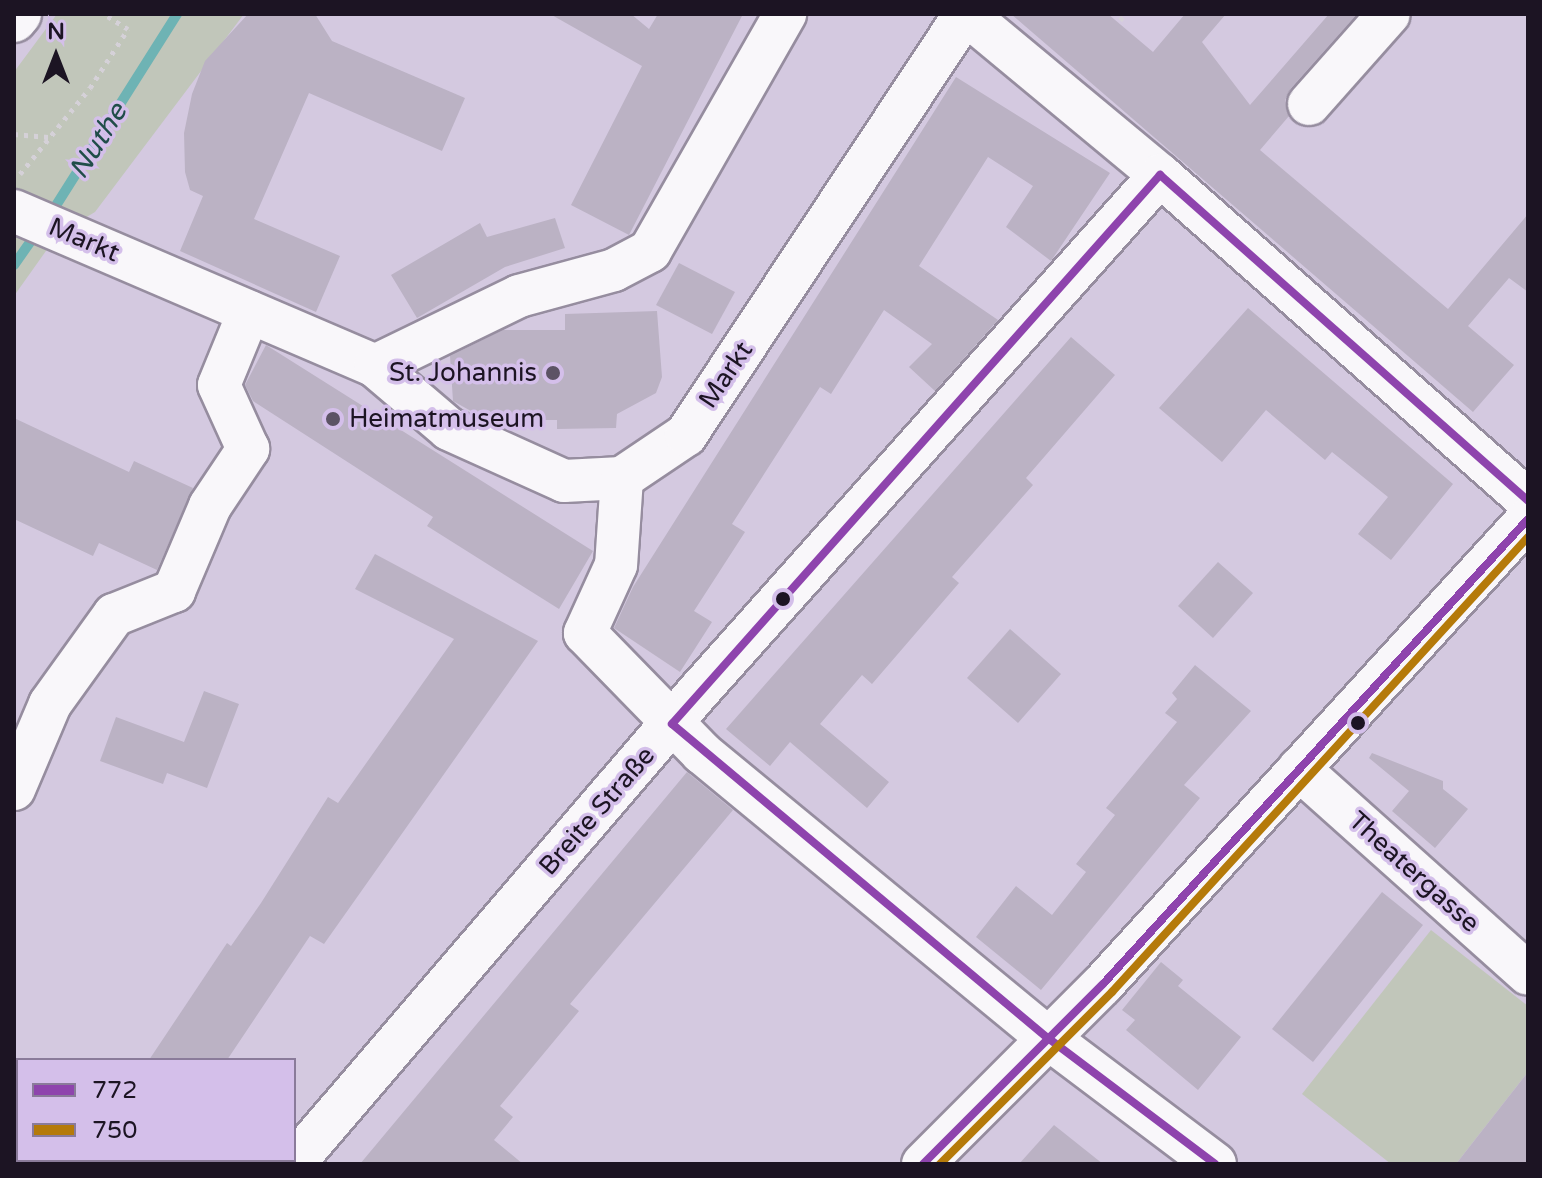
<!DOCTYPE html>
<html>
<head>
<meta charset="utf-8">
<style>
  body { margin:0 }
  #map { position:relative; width:1542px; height:1178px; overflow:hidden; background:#d4c9e0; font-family:"Varela Round",sans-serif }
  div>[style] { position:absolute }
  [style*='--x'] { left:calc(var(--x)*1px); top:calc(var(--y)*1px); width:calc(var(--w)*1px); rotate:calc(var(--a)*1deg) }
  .green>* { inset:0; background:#c1c6ba }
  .stream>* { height:10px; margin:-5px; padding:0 5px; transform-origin:5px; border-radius:5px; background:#6eb3b4 }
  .building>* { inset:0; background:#bbb2c4 }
  .path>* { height:5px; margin-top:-2.5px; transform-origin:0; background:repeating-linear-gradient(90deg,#d5d1d8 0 4px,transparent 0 10px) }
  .roads { filter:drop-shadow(2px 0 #968d9f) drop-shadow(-2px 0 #968d9f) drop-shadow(0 2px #968d9f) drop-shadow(0 -2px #968d9f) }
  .minor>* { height:42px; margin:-21px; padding:0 21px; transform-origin:21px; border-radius:21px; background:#f9f7fa }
  .major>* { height:44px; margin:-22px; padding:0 22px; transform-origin:22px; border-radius:22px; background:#f9f7fa }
  .bus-1>* { height:8px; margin:-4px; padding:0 4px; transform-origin:4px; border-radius:4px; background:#8e44ad }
  .bus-2>* { height:8px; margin:-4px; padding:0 4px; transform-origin:4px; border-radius:4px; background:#b57a0a }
  .dots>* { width:22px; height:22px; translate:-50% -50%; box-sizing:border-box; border:4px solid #d4bfea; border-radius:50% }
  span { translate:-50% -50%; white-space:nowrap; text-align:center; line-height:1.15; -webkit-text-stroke:7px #d4bfea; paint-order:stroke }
  .street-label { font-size:26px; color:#1c1423 }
  .poi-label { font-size:26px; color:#1c1423 }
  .right { translate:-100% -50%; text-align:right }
  .left { translate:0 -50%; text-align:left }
  .water-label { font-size:28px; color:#204d49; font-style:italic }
  .frame { position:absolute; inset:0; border:16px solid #1c1423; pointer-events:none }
  .legend { position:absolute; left:16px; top:1058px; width:280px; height:104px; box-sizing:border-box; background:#d4bfea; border:2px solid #8a7b9a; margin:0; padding:10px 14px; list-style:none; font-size:24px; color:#1c1423 }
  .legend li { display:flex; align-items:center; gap:16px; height:40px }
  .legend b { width:40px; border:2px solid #8a7b9a }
  .north { position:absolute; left:16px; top:16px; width:80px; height:80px; -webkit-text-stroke:6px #d4bfea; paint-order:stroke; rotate:0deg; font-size:22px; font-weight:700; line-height:32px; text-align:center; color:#1c1423 }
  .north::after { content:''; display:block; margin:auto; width:28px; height:36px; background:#1c1423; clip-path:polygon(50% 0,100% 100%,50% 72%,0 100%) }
</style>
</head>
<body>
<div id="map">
  <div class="green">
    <div style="clip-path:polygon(57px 14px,244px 14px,95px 212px,58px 234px,14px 296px,14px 72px)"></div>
    <div style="clip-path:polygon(1431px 930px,1528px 1006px,1528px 1072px,1456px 1164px,1391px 1164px,1302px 1094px)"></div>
  </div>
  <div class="stream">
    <div style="--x:50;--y:215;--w:238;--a:-57.7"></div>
    <div style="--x:14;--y:265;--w:42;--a:-54.8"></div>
  </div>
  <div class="building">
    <div style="clip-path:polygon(248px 14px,315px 14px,332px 41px,465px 98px,442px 151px,309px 93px,254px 219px,340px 256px,316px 312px,180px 251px,203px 196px,190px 190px,185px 172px,184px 133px,192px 94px,205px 61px)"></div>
    <div style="clip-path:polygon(550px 14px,631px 14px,649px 29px,658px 14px,743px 14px,629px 235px,571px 205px,642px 66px)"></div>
    <div style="clip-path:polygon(1011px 14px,1108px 14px,1153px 52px,1185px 14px,1226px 14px,1202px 42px,1250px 105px,1329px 14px,1357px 14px,1291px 88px,1285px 100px,1289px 116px,1260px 150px,1448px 309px,1528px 214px,1528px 292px,1509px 278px,1468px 326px,1514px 365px,1473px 412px)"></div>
    <div style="clip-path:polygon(956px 77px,1110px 173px,1051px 261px,1006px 227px,1033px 186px,988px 157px,919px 266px,998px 320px,935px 391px,909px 367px,932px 344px,884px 310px,831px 394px,820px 387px,732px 524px,745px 532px,694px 611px,712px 622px,680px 672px,614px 628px,633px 587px)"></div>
    <div style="clip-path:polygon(555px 218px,565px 248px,505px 267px,417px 318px,391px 275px,480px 223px,487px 237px)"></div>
    <div style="clip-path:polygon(679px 263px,735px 292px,712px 334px,656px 305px)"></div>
    <div style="clip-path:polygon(1248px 308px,1453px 484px,1391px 560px,1358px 534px,1388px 497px,1332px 452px,1325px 460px,1266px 410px,1222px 462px,1159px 408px)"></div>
    <div style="clip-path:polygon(657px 311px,662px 377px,656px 393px,617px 414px,616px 428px,557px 429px,557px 420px,487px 420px,453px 401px,450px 356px,503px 330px,565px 330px,565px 314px)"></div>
    <div style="clip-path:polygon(1071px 337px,1115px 375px,1026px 478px,1033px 485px,952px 577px,959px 583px,872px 684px,862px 675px,820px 724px,889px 782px,867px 808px,790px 742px,770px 766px,726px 729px)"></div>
    <div style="clip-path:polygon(266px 345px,593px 551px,559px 609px,427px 526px,433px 517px,253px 401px,245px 385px)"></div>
    <div style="clip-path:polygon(14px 418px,129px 472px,134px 461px,193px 488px,157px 570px,99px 543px,93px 556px,14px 519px)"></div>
    <div style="clip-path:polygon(375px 554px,538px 641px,324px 944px,310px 936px,227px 1060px,149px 1060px,227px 943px,231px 946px,261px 903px,328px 797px,338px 803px,454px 639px,355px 589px)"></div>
    <div style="clip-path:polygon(1218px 562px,1253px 593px,1213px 638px,1178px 606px)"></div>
    <div style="clip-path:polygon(1010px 629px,1061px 674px,1018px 723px,967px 678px)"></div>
    <div style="clip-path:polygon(1195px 665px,1251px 711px,1184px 785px,1200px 798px,1041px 990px,976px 937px,1016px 886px,1052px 915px,1086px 872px,1076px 864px,1115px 815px,1106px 808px,1177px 722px,1165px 713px,1177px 699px,1172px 693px)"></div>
    <div style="clip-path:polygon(204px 691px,239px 704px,207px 788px,167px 773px,163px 784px,100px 761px,116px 717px,184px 742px)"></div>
    <div style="clip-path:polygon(1372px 753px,1443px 781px,1443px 789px,1468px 809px,1435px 848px,1392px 811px,1409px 791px,1369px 758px)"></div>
    <div style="clip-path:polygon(687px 772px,733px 810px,570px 1004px,579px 1011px,500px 1106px,513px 1117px,494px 1140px,523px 1164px,360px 1164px)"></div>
    <div style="clip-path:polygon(1382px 892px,1423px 925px,1313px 1062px,1272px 1029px)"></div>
    <div style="clip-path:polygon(1161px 962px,1183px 980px,1178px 986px,1241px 1037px,1198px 1090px,1126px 1030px,1135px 1020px,1122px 1010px)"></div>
    <div style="clip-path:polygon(1528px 1072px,1528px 1164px,1456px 1164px)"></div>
    <div style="clip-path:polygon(1054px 1125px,1103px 1164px,1019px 1164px)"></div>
  </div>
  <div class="path">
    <div style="--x:1120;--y:20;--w:8;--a:-45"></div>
    <div style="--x:14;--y:134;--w:37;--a:5"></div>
    <div style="--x:20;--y:174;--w:111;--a:-50.9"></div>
    <div style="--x:90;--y:88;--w:70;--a:-57.2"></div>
    <div style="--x:128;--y:29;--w:28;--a:-148"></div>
  </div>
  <div class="roads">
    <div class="minor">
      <div style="--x:966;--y:14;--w:252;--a:39.7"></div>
      <div style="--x:1160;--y:175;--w:492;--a:41.5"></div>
      <div style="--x:1309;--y:104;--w:120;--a:-48.4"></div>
      <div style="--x:14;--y:211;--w:393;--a:23.2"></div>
      <div style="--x:375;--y:366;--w:97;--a:40.4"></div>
      <div style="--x:449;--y:429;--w:126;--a:24.3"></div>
      <div style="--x:564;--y:481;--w:58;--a:-3"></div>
      <div style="--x:622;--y:478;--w:77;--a:-33.9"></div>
      <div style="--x:686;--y:435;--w:505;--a:-56.47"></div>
      <div style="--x:375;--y:366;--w:160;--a:-25.9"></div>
      <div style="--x:519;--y:296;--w:98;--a:-15.3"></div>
      <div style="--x:614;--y:270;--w:41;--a:-27.8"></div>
      <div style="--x:650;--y:251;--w:273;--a:-60.3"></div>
      <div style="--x:622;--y:478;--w:87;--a:93.9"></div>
      <div style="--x:616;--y:565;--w:75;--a:114.5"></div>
      <div style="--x:585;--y:633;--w:168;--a:45.7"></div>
      <div style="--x:702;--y:753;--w:448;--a:39.5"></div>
      <div style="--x:1048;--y:1038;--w:209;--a:37"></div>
      <div style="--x:1299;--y:769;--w:307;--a:41.8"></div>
      <div style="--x:14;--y:789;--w:92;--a:-67"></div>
      <div style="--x:50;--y:704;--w:110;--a:-54.3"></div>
      <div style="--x:114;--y:615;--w:65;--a:-21.8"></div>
      <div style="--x:174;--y:591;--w:92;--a:-67"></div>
      <div style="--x:210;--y:506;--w:69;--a:-56.3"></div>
      <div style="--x:248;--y:449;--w:70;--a:-114.4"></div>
      <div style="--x:219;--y:385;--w:79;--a:-67.7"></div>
      <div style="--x:293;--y:1164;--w:622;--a:-49.37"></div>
      <div style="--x:698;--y:692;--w:693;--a:-48.22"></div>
      <div style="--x:923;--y:1164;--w:255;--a:-45"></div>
      <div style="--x:1103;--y:984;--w:630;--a:-47.57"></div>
    </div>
    <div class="major">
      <div style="--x:14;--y:20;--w:8;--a:-50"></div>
    </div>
  </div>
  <div class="bus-1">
    <div style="--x:1160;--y:175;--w:492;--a:41.5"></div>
    <div style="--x:672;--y:724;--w:735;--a:-48.37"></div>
    <div style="--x:672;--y:724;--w:490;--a:39.9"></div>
    <div style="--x:1048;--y:1038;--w:209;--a:37"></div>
    <div style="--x:923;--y:1164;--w:255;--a:-45"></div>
    <div style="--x:1103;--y:984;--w:630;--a:-47.57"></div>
  </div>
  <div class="bus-2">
    <div style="--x:940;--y:1164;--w:243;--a:-45"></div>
    <div style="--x:1112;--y:992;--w:617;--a:-47.56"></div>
  </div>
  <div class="dots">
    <div style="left:553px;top:373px;background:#5c5365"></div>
    <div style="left:333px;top:419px;background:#5c5365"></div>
    <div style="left:783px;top:599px;background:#1c1423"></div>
    <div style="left:1358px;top:723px;background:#1c1423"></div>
  </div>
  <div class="street-label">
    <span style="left:84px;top:240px;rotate:23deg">Markt</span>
    <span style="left:726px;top:375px;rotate:-56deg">Markt</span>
    <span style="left:597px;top:811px;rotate:-49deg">Breite Straße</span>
    <span style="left:1414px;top:872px;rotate:42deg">Theatergasse</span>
  </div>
  <div class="poi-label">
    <span class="right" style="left:537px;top:373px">St. Johannis</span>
    <span class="left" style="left:349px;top:419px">Heimatmuseum</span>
  </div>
  <div class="water-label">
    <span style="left:98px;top:141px;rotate:-58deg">Nuthe</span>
  </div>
  <div class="frame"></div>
  <ul class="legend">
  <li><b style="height:10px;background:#8e44ad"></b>772</li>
  <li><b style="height:10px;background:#b57a0a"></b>750</li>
  </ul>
  <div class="north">N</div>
</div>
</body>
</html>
